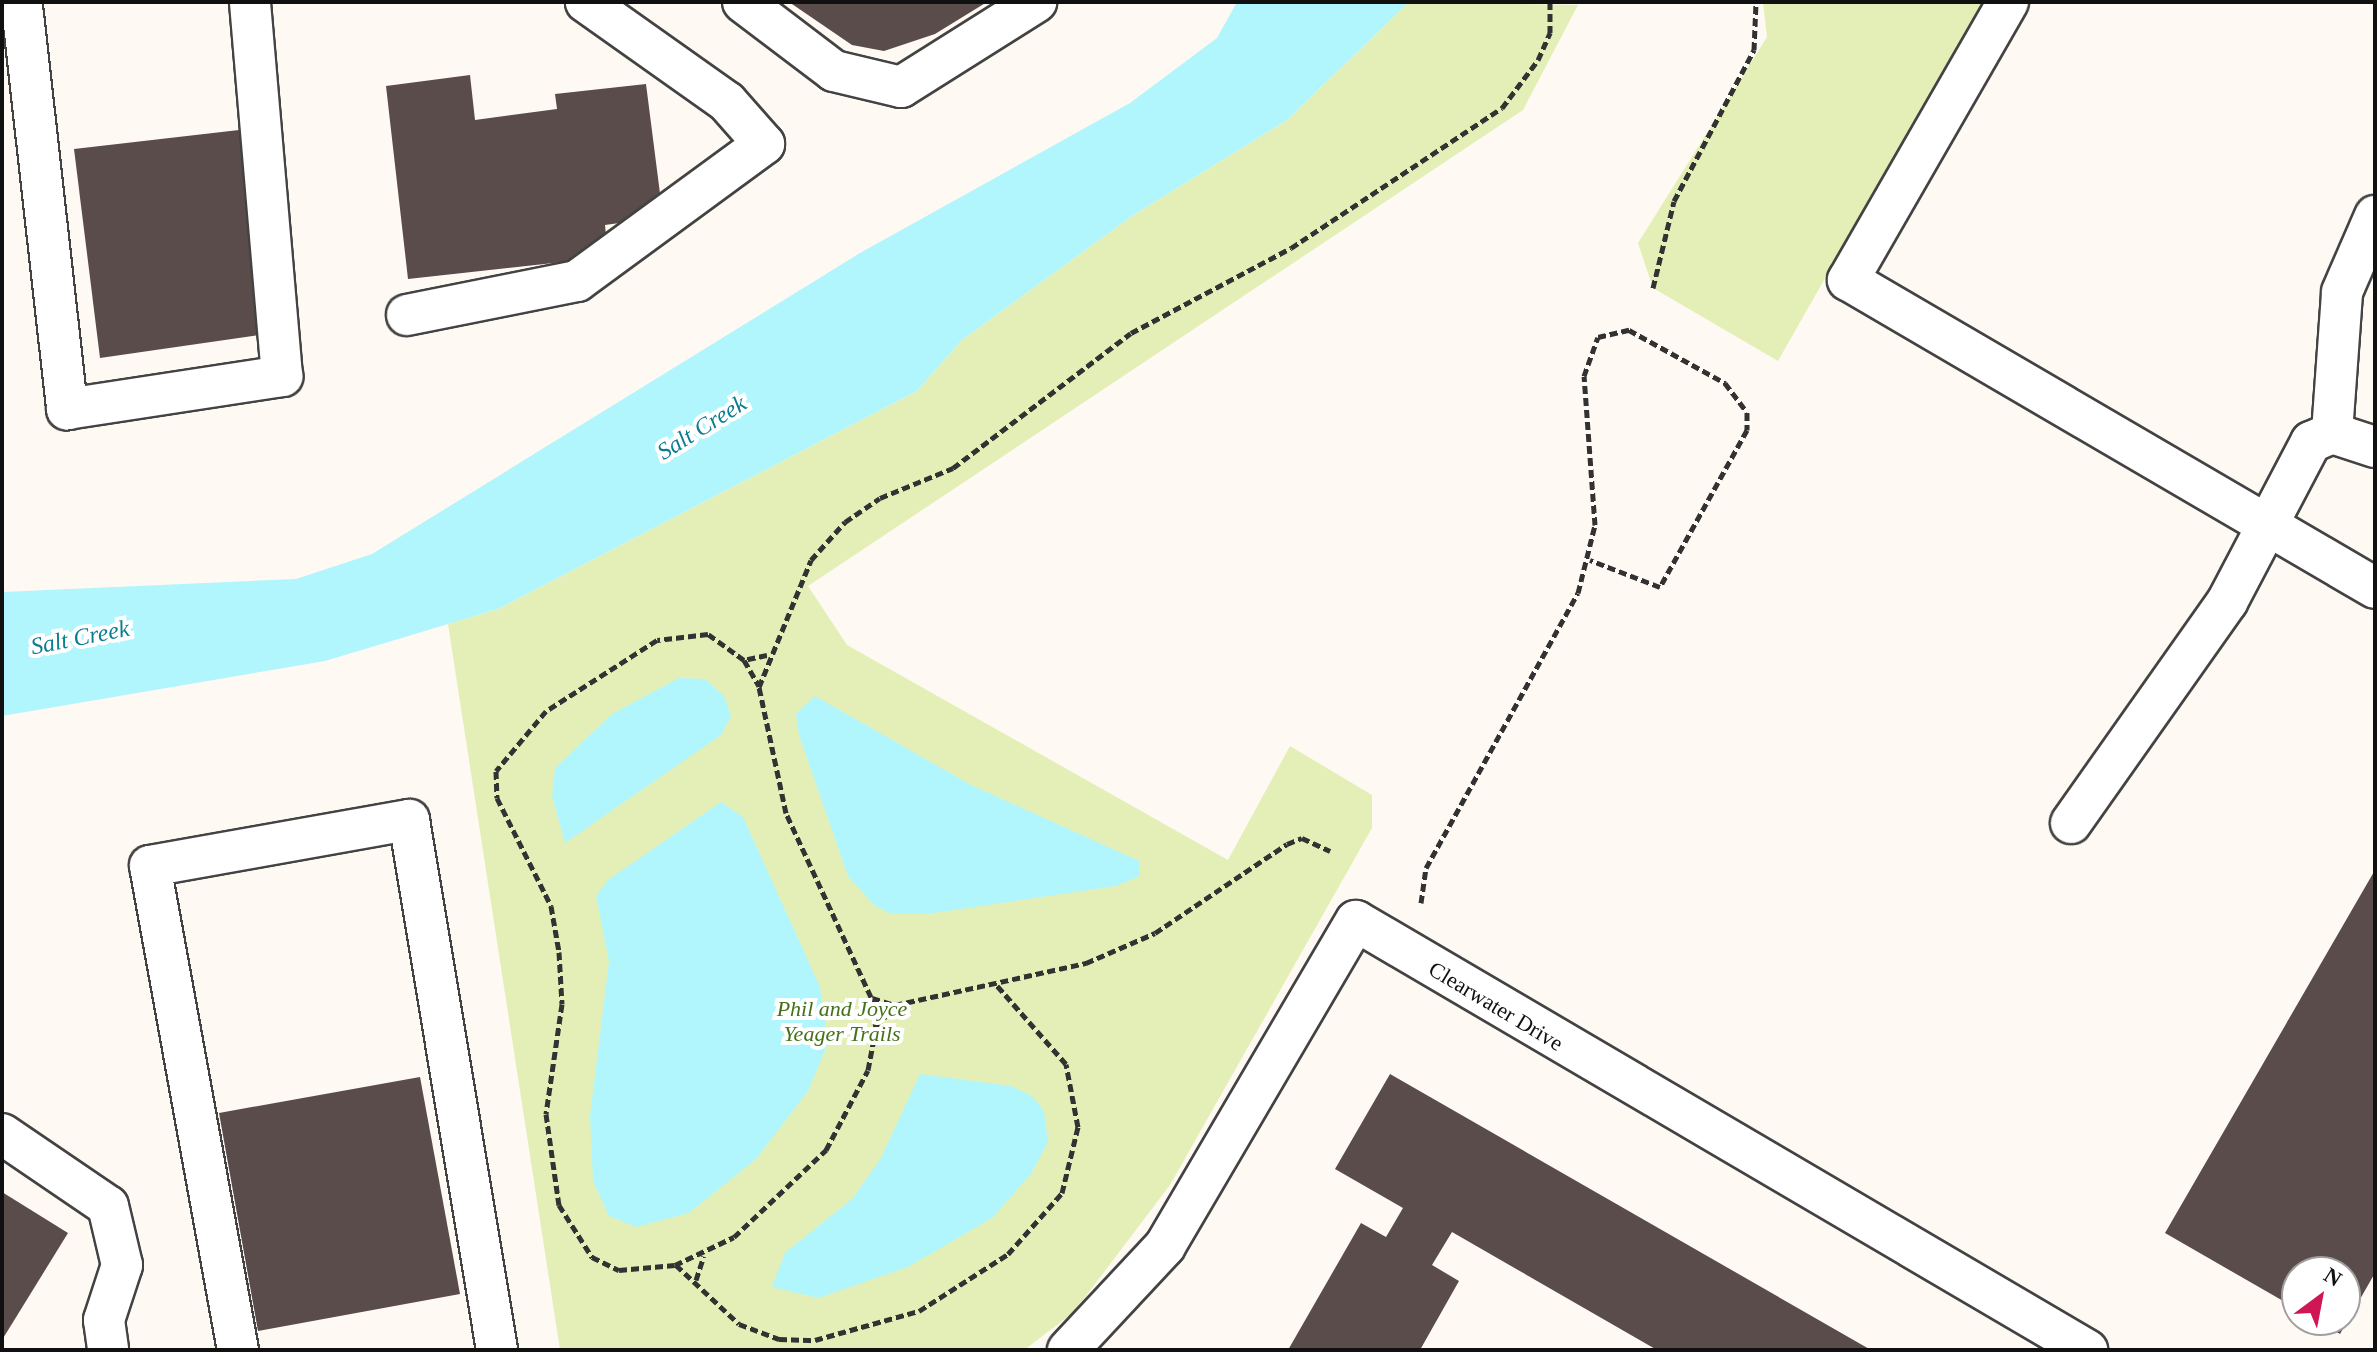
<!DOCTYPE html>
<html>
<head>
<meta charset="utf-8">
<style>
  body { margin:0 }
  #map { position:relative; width:2377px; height:1352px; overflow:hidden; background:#fff9f3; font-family:Georgia,serif }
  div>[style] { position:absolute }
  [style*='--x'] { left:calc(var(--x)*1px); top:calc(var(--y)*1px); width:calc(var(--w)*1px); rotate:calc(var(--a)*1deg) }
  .green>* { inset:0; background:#e4efb7 }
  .water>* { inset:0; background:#b1f6fd }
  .building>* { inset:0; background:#5a4c4b }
  .path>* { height:5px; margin-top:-2.5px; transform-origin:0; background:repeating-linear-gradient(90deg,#323232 0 8px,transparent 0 12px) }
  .roads { filter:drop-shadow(2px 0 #434343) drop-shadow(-2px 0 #434343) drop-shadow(0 2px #434343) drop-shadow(0 -2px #434343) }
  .minor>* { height:40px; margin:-20px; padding:0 20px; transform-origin:20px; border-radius:20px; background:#fff }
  span { translate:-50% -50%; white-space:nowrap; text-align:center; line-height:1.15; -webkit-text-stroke:8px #fff; paint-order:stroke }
  .street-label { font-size:22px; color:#101010 }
  .park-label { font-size:22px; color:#437018; font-style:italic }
  .water-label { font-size:24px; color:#0b7d91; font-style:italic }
  .frame { position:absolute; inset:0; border:4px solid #101010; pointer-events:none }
  .north { position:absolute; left:2281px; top:1256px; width:80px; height:80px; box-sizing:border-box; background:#fff; border:2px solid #9f9f9f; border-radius:50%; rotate:32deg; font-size:22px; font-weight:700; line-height:32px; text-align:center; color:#101010 }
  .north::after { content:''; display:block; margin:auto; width:28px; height:36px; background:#d01756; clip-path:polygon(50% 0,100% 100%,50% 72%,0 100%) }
</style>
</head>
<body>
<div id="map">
  <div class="green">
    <div style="clip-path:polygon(1409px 2px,1578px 5px,1523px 110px,808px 586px,847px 645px,1228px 860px,1290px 746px,1372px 795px,1372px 828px,1170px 1185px,1073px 1313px,1024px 1350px,560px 1350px,448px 624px,498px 609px,917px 391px,962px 340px,1132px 216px,1287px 120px)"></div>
    <div style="clip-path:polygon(1763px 2px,1982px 2px,1778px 361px,1653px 288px,1638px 243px,1767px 37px)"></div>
  </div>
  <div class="water">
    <div style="clip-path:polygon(1237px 2px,1409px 2px,1287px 120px,1132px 216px,962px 340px,917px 391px,498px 609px,325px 661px,2px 716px,2px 592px,296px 579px,372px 554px,860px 253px,1130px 103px,1217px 38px)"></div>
    <div style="clip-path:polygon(679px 678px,705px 679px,724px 696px,731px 716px,721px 735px,565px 843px,552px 796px,555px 768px,612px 714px)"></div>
    <div style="clip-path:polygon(815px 696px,971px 785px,1139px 861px,1140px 876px,1116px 886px,927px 914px,891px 914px,874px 905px,848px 876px,799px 735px,796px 714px)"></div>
    <div style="clip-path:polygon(721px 802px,743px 817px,820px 987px,828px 1043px,808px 1091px,756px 1159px,689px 1213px,636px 1227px,609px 1216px,593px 1181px,590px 1116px,609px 961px,596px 896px,608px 880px)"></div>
    <div style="clip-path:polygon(920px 1074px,1011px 1086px,1032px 1096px,1044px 1111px,1048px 1142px,1031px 1174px,992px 1218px,908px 1267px,818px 1298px,772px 1287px,785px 1253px,853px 1198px,881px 1158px)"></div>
  </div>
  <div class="building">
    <div style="clip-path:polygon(789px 2px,987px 2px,935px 34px,884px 51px,852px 45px)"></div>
    <div style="clip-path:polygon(470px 75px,475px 120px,557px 109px,555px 94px,646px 84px,663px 217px,605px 225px,608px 257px,408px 279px,386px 86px)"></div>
    <div style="clip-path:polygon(239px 130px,267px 334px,100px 358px,74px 149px)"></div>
    <div style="clip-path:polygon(2375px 870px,2375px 1273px,2340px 1334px,2316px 1320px,2345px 1320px,2345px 1272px,2297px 1272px,2297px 1309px,2165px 1233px)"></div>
    <div style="clip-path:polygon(1390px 1074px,1871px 1350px,1657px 1350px,1452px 1232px,1432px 1265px,1459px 1281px,1420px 1350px,1288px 1350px,1361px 1223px,1386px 1237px,1403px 1208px,1335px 1169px)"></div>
    <div style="clip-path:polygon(420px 1077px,460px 1294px,258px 1331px,219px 1113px)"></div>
    <div style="clip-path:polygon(2px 1192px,68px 1233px,2px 1340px)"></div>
  </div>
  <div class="path">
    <div style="--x:1653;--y:288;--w:89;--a:-76.4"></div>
    <div style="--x:1674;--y:201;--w:171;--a:-62.1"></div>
    <div style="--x:1754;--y:50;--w:48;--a:-87.6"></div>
    <div style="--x:767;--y:655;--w:24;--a:168"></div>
    <div style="--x:744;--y:660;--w:44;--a:-144.2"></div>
    <div style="--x:708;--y:634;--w:51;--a:173.3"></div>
    <div style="--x:657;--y:640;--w:132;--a:147.4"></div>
    <div style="--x:546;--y:711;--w:78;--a:129.8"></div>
    <div style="--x:496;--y:771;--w:27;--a:88"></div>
    <div style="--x:497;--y:798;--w:121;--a:63.4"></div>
    <div style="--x:551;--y:906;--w:47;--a:80.1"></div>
    <div style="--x:559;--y:952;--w:52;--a:86.7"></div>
    <div style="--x:562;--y:1004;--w:111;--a:98.3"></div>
    <div style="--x:546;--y:1114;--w:92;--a:81.9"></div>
    <div style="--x:559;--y:1205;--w:62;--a:57.6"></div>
    <div style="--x:592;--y:1257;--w:30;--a:26"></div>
    <div style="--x:619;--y:1270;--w:56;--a:-5.1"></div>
    <div style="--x:675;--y:1265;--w:65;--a:-25.4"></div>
    <div style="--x:734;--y:1237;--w:127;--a:-43.4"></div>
    <div style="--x:826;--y:1150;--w:90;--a:-62.3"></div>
    <div style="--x:868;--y:1070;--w:43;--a:-79.2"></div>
    <div style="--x:876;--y:1028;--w:31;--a:-99"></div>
    <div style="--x:871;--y:997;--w:203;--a:-114.8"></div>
    <div style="--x:786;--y:813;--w:129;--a:-102.1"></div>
    <div style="--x:759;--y:687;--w:137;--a:-67.7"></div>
    <div style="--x:811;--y:560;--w:51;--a:-48.2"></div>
    <div style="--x:845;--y:522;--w:42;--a:-34.4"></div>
    <div style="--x:880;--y:498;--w:79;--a:-22.3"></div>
    <div style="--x:953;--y:468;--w:223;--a:-37.2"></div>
    <div style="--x:1131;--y:333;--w:181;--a:-28"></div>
    <div style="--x:1291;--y:248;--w:253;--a:-33.6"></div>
    <div style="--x:1502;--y:108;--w:60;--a:-53.1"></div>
    <div style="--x:1538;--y:60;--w:30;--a:-66"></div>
    <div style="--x:1550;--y:33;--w:31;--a:-90"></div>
    <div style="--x:744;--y:660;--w:30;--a:60"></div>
    <div style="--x:1421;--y:903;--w:35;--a:-82"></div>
    <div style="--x:1426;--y:868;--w:314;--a:-61.1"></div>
    <div style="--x:1578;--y:593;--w:70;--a:-76"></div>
    <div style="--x:1595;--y:525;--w:149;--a:-94.2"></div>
    <div style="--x:1584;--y:376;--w:41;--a:-70.3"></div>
    <div style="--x:1598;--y:337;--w:32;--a:-13"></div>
    <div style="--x:1629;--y:330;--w:110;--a:28.9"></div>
    <div style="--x:1725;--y:383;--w:36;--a:53"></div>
    <div style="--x:1747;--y:412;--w:18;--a:90"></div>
    <div style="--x:1747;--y:430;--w:179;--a:119"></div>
    <div style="--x:1660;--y:587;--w:75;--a:-158.9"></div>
    <div style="--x:872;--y:998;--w:24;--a:17"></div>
    <div style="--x:895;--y:1005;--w:196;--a:-12.4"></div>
    <div style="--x:1086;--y:963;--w:75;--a:-23.5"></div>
    <div style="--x:1155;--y:933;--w:159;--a:-34"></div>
    <div style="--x:1287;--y:844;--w:16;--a:-22"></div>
    <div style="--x:1302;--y:838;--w:31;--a:25"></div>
    <div style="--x:876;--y:1027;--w:29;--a:-49"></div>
    <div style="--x:676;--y:1265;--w:86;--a:43.1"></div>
    <div style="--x:739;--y:1324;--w:43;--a:20.6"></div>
    <div style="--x:779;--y:1339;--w:36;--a:2"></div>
    <div style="--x:815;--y:1340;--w:108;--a:-15.6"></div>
    <div style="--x:919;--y:1311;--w:106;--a:-32.6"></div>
    <div style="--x:1008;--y:1254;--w:81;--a:-48.5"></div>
    <div style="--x:1062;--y:1193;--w:68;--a:-76.4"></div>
    <div style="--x:1078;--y:1127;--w:64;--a:-100.8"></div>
    <div style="--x:1066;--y:1064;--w:109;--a:-131.3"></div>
    <div style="--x:696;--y:1280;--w:25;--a:-72"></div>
  </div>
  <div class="roads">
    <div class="minor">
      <div style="--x:743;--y:2;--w:114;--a:37.2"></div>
      <div style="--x:834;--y:71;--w:69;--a:13.4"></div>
      <div style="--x:901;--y:87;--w:160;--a:-32.2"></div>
      <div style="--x:2008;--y:2;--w:321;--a:119.9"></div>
      <div style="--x:1848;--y:280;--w:610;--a:30.3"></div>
      <div style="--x:22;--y:6;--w:406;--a:83.6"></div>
      <div style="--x:67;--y:409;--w:218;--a:-8.7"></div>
      <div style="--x:282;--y:376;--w:375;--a:-94.9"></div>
      <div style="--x:407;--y:315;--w:173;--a:-11.3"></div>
      <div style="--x:577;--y:281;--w:232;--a:-36.2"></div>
      <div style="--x:764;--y:144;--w:56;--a:-131.4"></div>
      <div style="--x:727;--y:102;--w:173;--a:-144.7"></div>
      <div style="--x:2332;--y:433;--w:141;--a:-85.9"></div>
      <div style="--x:2342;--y:292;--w:83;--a:-66.5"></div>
      <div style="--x:2071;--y:823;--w:271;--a:-54.8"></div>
      <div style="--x:2227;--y:602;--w:181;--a:-62.3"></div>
      <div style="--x:2311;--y:442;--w:23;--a:-23"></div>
      <div style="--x:2332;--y:433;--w:45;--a:18"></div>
      <div style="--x:2;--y:1134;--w:128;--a:34.2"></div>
      <div style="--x:108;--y:1206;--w:61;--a:76.7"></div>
      <div style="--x:122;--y:1265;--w:58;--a:108.1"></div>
      <div style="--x:104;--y:1320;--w:30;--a:82"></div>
      <div style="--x:238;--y:1350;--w:492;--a:-100.3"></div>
      <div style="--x:150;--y:866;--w:263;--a:-10.1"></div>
      <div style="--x:409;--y:820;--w:537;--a:80.57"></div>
      <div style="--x:1068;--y:1350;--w:142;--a:-47"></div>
      <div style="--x:1165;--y:1246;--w:377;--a:-59.6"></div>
      <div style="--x:1356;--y:921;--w:848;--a:30.41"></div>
    </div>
  </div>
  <div class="street-label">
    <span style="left:1496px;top:1006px;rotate:31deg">Clearwater Drive</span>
  </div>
  <div class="park-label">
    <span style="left:842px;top:1021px">Phil and Joyce<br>Yeager Trails</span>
  </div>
  <div class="water-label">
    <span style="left:702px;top:428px;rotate:-32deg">Salt Creek</span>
    <span style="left:80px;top:638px;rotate:-11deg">Salt Creek</span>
  </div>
  <div class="frame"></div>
  <div class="north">N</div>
</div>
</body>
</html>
